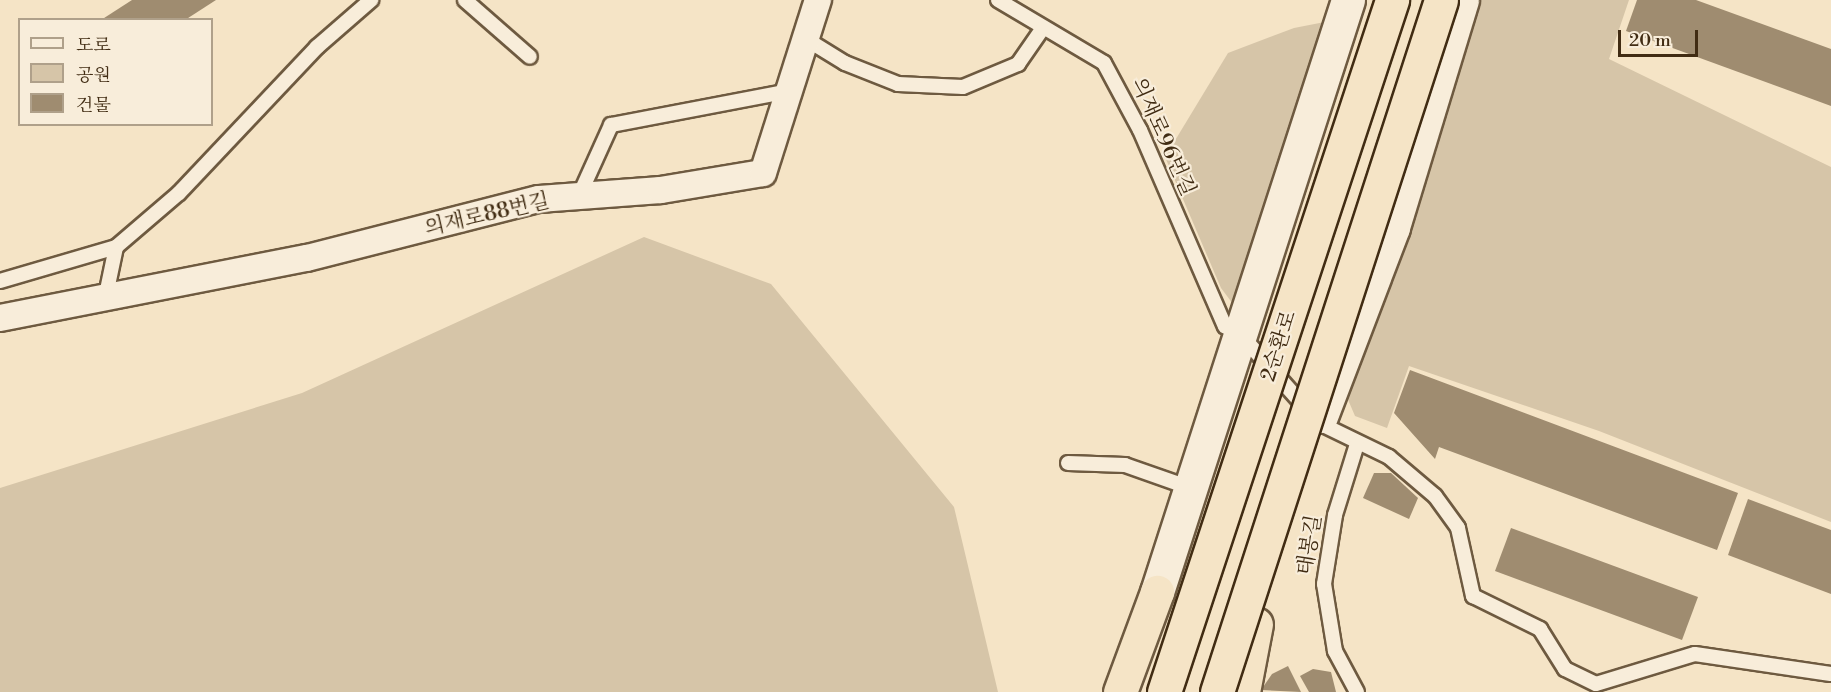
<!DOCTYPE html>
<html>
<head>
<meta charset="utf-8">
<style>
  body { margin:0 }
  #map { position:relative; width:1831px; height:692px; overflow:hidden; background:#f5e4c6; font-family:"Libre Bodoni","Noto Serif KR",serif }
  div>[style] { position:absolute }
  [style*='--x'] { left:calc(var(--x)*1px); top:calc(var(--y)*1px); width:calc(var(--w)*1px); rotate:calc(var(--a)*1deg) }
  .green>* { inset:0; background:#d6c5a8 }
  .building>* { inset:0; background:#9f8c70 }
  .roads { filter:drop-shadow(2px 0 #6e5a40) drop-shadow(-2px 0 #6e5a40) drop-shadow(0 2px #6e5a40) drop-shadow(0 -2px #6e5a40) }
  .service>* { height:14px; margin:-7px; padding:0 7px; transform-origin:7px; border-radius:7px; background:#f8edda }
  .minor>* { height:26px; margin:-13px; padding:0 13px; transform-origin:13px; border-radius:13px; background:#f8edda }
  .tertiary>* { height:33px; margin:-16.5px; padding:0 16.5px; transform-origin:16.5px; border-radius:16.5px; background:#f8edda }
  .trunk>* { height:33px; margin:-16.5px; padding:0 16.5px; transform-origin:16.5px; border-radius:16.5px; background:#f5e4c6 }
  .bridges { filter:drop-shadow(2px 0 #412c13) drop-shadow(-2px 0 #412c13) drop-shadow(0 2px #412c13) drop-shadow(0 -2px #412c13) }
  .trunk-bridge>* { height:33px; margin:-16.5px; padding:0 16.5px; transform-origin:16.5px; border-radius:16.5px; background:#f5e4c6 }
  span { translate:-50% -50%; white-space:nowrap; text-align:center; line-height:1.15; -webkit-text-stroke:4.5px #f8edda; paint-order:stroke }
  .street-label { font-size:21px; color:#412c13 }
  .legend { position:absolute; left:18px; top:18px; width:195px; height:108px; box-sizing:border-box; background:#f8edda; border:2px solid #afa08a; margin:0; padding:8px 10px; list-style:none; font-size:18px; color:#412c13 }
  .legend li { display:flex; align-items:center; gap:12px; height:30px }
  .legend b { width:30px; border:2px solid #afa08a }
  .scale { position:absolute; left:1618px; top:30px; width:80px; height:27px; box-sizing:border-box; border:3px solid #412c13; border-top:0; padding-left:8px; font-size:18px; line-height:21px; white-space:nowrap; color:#412c13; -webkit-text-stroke:4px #f8edda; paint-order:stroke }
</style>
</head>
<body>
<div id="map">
  <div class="green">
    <div style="clip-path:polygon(1472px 0,1629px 0,1609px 59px,1831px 167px,1831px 522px,1599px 431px,1409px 366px,1387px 428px,1355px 416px,1343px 388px)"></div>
    <div style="clip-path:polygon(1335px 20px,1239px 312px,1221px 288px,1165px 157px,1228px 53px,1294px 28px)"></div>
    <div style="clip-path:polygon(644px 237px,771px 284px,954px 507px,998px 692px,0 692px,0 488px,302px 393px)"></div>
  </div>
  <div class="building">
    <div style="clip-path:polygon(132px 0,216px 0,185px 20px,101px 20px)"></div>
    <div style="clip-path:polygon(1637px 0,1696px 0,1831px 49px,1831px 106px,1626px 31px)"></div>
    <div style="clip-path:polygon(1410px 370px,1738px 493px,1717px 550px,1439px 447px,1435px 459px,1394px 413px)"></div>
    <div style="clip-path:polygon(1374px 473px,1391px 473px,1418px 498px,1409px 519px,1363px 498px)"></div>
    <div style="clip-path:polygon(1748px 499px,1831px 530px,1831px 594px,1728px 555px)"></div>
    <div style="clip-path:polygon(1511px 528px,1698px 597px,1682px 640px,1495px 571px)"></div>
    <div style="clip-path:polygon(1288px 666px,1301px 692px,1261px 690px,1272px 674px)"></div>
    <div style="clip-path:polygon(1313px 669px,1331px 672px,1336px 692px,1309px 692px,1300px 676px)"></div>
  </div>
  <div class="roads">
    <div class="service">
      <div style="--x:465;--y:0;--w:86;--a:41.2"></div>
      <div style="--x:998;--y:0;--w:123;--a:30.7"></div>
      <div style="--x:1104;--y:63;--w:76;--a:61.8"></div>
      <div style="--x:1140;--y:130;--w:214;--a:66.6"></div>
      <div style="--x:1225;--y:326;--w:18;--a:29"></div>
      <div style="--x:1241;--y:335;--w:118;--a:48.4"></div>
      <div style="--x:1319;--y:423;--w:78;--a:25.9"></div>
      <div style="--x:1389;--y:457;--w:60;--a:40.3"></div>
      <div style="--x:1435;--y:496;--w:39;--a:54"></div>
      <div style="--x:1458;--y:528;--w:70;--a:77.6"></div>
      <div style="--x:1473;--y:596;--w:75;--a:26.2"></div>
      <div style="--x:1540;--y:629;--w:47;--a:58"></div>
      <div style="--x:1565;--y:669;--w:34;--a:26"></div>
      <div style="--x:1596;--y:684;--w:103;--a:-16.9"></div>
      <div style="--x:1695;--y:654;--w:137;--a:8.4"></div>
      <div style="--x:806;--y:39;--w:46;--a:31.6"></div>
      <div style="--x:845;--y:63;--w:57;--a:21.6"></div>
      <div style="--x:898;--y:84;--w:65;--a:2.6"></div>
      <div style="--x:963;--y:87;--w:60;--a:-22.7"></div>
      <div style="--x:1018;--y:64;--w:44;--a:-55.2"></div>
      <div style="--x:579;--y:196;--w:78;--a:-65.7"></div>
      <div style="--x:611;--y:125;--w:182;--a:-10.8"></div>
      <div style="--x:0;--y:281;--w:121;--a:-16.3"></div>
      <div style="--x:106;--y:295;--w:49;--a:-78.2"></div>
      <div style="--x:116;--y:247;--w:83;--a:-40.6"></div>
      <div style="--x:179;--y:193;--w:201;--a:-46.6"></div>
      <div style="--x:317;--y:47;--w:72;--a:-41"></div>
      <div style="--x:1068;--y:463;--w:57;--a:2"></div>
      <div style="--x:1125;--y:465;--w:57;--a:19.4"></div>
      <div style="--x:1357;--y:692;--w:47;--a:-118.2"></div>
      <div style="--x:1335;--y:651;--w:68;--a:-99.3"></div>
      <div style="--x:1324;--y:584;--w:70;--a:-80.9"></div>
      <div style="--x:1335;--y:515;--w:74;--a:-72.8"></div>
    </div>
    <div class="minor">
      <div style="--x:0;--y:318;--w:313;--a:-11.1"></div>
      <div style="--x:307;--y:258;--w:239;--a:-14.3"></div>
      <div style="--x:539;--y:199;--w:122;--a:-4.2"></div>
      <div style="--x:661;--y:190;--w:103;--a:-9.5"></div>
      <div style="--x:763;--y:173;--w:182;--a:-72.4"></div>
    </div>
    <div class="tertiary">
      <div style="--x:1321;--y:416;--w:202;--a:-69.1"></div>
      <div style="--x:1393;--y:227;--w:237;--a:-73.1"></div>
      <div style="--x:1157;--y:592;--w:622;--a:-72.12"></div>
    </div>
    <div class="trunk">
      <div style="--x:1120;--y:692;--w:107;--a:-69.7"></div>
      <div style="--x:1243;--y:692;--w:69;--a:-79.2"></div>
    </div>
  </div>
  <div class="bridges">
    <div class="trunk-bridge">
      <div style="--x:1164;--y:692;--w:729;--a:-71.76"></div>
      <div style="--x:1217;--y:692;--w:727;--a:-72.06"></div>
    </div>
  </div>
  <div class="street-label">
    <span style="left:1163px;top:137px;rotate:66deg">의재로96번길</span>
    <span style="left:487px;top:215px;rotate:-13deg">의재로88번길</span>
    <span style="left:1279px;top:346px;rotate:-72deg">2순환로</span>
    <span style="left:1310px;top:545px;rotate:-81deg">태봉길</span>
  </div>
  <ul class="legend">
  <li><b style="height:8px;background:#f8edda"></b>도로</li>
  <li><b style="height:16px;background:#d6c5a8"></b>공원</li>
  <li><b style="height:16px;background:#9f8c70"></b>건물</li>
  </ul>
  <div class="scale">20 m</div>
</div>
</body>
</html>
